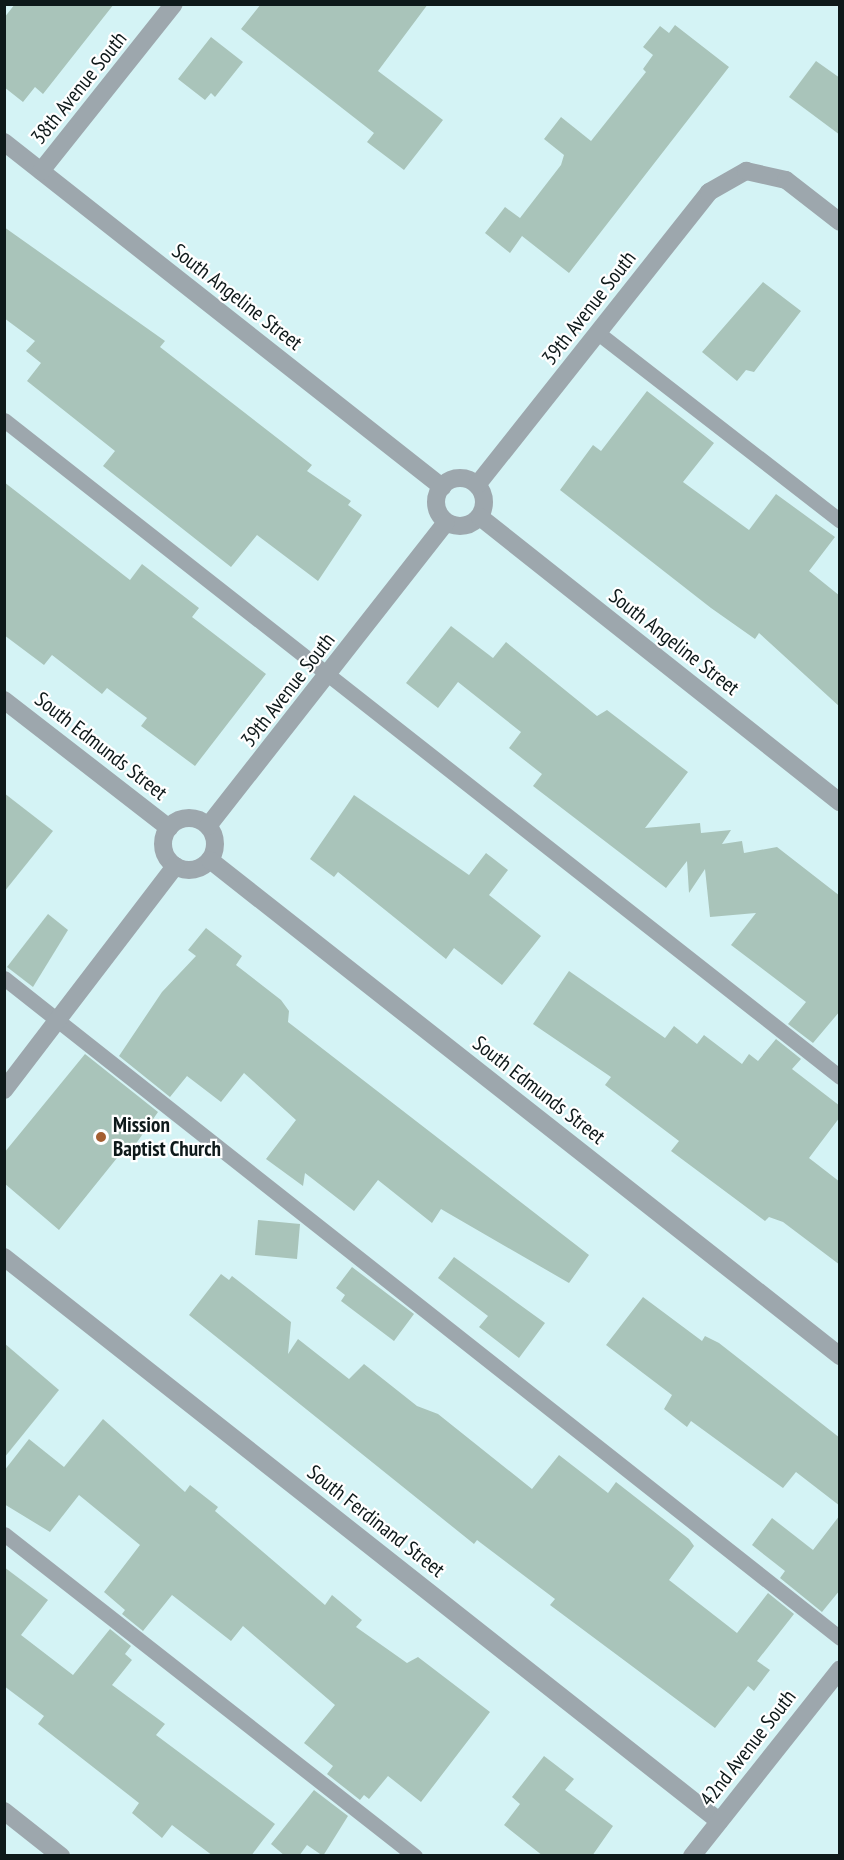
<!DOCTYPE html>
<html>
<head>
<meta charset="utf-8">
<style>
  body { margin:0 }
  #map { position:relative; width:844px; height:1860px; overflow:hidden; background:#d4f3f5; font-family:"PT Sans Narrow",sans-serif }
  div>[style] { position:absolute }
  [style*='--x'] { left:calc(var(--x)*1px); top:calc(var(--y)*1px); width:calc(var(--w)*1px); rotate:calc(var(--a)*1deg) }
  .building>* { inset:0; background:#a9c4ba }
  .lane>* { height:15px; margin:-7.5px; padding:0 7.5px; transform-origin:7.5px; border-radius:7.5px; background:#9da7ad }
  .street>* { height:18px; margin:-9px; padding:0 9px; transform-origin:9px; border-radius:9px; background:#9da7ad }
  .street>.ring { margin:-9px; padding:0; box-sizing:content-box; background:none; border:18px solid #9da7ad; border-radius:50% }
  .dots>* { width:16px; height:16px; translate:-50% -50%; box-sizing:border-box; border:3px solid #fff; border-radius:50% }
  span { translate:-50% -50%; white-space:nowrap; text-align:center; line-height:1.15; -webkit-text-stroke:4.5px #fff; paint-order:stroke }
  .street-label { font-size:21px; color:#0e191a }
  .poi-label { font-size:21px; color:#0e191a; font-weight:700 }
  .left { translate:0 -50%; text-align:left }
  .frame { position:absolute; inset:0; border:6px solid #0e191a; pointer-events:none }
</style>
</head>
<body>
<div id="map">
  <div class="building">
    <div style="clip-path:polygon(15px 4px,114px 4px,43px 94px,35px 87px,23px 102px,4px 87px,4px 18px)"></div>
    <div style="clip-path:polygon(261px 4px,428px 4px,378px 71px,443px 120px,404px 170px,367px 142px,374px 133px,241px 29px)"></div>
    <div style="clip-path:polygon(675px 25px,729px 67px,569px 273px,522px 236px,510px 253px,485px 233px,505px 207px,520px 218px,561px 165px,564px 155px,544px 139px,561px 117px,591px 141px,646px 72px,643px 69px,653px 55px,643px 47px,660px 26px,669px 33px)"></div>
    <div style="clip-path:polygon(211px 37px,243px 62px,215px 97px,211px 93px,205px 100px,178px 79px)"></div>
    <div style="clip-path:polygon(816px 61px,840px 78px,840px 135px,789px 97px)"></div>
    <div style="clip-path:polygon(4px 227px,165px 341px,160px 347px,312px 465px,307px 471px,351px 501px,348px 505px,362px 515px,318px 581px,257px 535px,231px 567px,103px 466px,115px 451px,27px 381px,41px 363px,26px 351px,35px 341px,4px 318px)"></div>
    <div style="clip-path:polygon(763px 282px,801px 311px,754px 372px,746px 370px,737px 381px,702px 352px)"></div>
    <div style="clip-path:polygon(647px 391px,714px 443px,683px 482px,749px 530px,776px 494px,835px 537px,809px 571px,840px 596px,840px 707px,759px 633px,755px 639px,711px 608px,560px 490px,593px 445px,601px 451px)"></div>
    <div style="clip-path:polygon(4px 482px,130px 580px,142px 564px,199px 608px,192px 617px,266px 674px,195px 766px,141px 726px,147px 718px,107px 688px,102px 694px,52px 655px,44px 665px,4px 635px)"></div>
    <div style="clip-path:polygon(451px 626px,493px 658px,506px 642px,597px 716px,607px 710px,688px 772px,645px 828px,700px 823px,701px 833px,731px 830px,722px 844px,742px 841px,744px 853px,777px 847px,840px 896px,840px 1011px,813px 1043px,788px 1024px,806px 1002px,731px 945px,756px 913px,710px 917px,705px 869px,689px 893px,687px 861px,666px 888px,533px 786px,542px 774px,509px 748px,521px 732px,458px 682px,438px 708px,406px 683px)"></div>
    <div style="clip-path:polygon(4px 793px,53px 831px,4px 892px)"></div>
    <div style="clip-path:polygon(354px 795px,469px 875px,486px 853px,508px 870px,489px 895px,541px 936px,502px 985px,454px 948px,446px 959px,338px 872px,334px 877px,310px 859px)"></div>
    <div style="clip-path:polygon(48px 914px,68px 930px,33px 987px,7px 967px)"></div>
    <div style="clip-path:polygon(206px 928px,242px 956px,236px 965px,281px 1000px,289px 1011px,288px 1022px,589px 1255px,569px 1283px,441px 1209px,432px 1223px,378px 1180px,354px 1211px,305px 1173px,303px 1186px,266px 1159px,296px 1120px,244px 1073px,221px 1102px,187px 1076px,170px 1097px,119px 1056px,162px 992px,196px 956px,188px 950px)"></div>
    <div style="clip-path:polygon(569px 971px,665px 1038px,674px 1026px,697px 1044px,704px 1035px,742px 1064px,749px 1054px,758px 1061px,776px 1039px,801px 1059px,792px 1069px,840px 1106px,840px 1117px,809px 1158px,840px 1182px,840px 1265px,783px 1222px,769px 1217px,765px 1221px,671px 1151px,679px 1141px,605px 1085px,611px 1077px,533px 1024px)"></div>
    <div style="clip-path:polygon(85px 1054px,158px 1112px,126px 1158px,121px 1153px,59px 1230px,4px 1183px,4px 1153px)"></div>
    <div style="clip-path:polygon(258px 1220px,300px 1224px,297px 1259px,255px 1255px)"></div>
    <div style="clip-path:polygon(454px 1257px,545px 1323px,519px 1358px,479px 1327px,488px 1316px,438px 1278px)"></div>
    <div style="clip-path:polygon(352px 1267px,414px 1314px,394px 1341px,341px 1301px,345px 1295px,336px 1288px)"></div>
    <div style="clip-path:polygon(221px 1274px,229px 1280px,232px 1276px,291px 1322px,288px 1354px,298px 1339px,349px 1379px,364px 1364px,417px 1406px,438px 1414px,532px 1489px,559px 1455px,608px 1493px,616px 1482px,689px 1539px,694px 1546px,669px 1580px,737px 1633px,768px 1593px,794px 1614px,757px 1661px,770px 1670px,754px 1691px,748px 1686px,715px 1728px,550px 1605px,555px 1599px,477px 1540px,474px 1544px,189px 1315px)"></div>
    <div style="clip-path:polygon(643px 1297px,702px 1341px,705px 1336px,719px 1343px,840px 1438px,840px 1506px,796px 1472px,783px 1488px,691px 1421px,687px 1427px,664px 1409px,672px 1395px,606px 1345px)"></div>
    <div style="clip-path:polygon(4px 1343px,59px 1390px,4px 1458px)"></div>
    <div style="clip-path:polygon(103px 1419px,185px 1492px,190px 1485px,218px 1507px,215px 1511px,325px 1605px,332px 1595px,362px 1620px,356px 1627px,407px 1663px,418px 1657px,490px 1712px,421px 1802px,388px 1776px,369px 1799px,364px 1795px,360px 1800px,327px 1774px,333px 1766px,304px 1743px,335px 1705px,243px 1626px,231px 1641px,172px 1595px,143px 1631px,122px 1614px,125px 1610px,104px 1592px,140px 1545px,79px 1495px,50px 1532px,4px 1504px,4px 1471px,29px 1439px,64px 1467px)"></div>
    <div style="clip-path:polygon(840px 1515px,840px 1590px,822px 1612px,780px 1578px,785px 1571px,752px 1545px,772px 1518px,813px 1550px)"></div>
    <div style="clip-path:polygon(4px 1567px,48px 1600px,21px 1635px,73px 1675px,110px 1629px,131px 1646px,125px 1654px,132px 1660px,112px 1685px,165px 1724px,156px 1735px,275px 1824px,251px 1856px,213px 1856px,172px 1825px,162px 1838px,132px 1813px,139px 1803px,38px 1724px,44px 1716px,4px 1686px)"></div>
    <div style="clip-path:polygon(544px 1756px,574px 1779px,565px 1790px,613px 1826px,592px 1856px,543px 1856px,504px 1825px,520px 1804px,512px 1797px)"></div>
    <div style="clip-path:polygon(314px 1790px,348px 1816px,323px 1856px,307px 1845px,299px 1856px,285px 1856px,271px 1844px)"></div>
  </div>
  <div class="lane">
    <div style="--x:598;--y:333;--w:306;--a:37.8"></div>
    <div style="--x:4;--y:420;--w:1063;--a:38.16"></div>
    <div style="--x:4;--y:978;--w:1065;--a:38.29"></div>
    <div style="--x:4;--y:1534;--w:522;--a:38.08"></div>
  </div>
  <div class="street">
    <div style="--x:4;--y:142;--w:558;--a:38.23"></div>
    <div style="--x:41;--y:171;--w:213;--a:-51.5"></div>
    <div class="ring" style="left:436px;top:478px;width:30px;height:30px"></div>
    <div style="--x:477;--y:485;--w:374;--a:-51.6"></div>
    <div style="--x:709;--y:192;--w:43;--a:-29.6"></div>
    <div style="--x:746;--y:171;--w:41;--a:12.7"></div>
    <div style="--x:786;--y:180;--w:68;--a:37.9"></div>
    <div style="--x:480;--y:517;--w:459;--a:38.4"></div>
    <div style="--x:4;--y:700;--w:209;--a:37.8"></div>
    <div class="ring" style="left:163px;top:818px;width:34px;height:34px"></div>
    <div style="--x:208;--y:826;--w:385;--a:-51.9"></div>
    <div style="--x:210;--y:860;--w:802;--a:38.21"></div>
    <div style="--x:4;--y:1090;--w:282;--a:-52.6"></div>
    <div style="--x:4;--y:1257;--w:911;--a:38.27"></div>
    <div style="--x:4;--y:1811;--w:73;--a:38.3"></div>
    <div style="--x:692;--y:1856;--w:238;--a:-51.6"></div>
  </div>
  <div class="dots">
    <div style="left:101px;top:1137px;background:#a45f31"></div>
  </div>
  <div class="street-label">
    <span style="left:79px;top:88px;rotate:-51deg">38th Avenue South</span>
    <span style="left:237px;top:297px;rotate:38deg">South Angeline Street</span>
    <span style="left:589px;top:308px;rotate:-52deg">39th Avenue South</span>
    <span style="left:674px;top:642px;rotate:38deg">South Angeline Street</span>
    <span style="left:288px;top:690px;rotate:-52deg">39th Avenue South</span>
    <span style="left:101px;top:746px;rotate:38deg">South Edmunds Street</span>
    <span style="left:539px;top:1090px;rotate:38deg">South Edmunds Street</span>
    <span style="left:376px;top:1521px;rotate:38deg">South Ferdinand Street</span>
    <span style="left:748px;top:1748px;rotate:-52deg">42nd Avenue South</span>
  </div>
  <div class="poi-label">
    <span class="left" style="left:113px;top:1137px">Mission<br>Baptist Church</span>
  </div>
  <div class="frame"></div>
</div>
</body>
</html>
